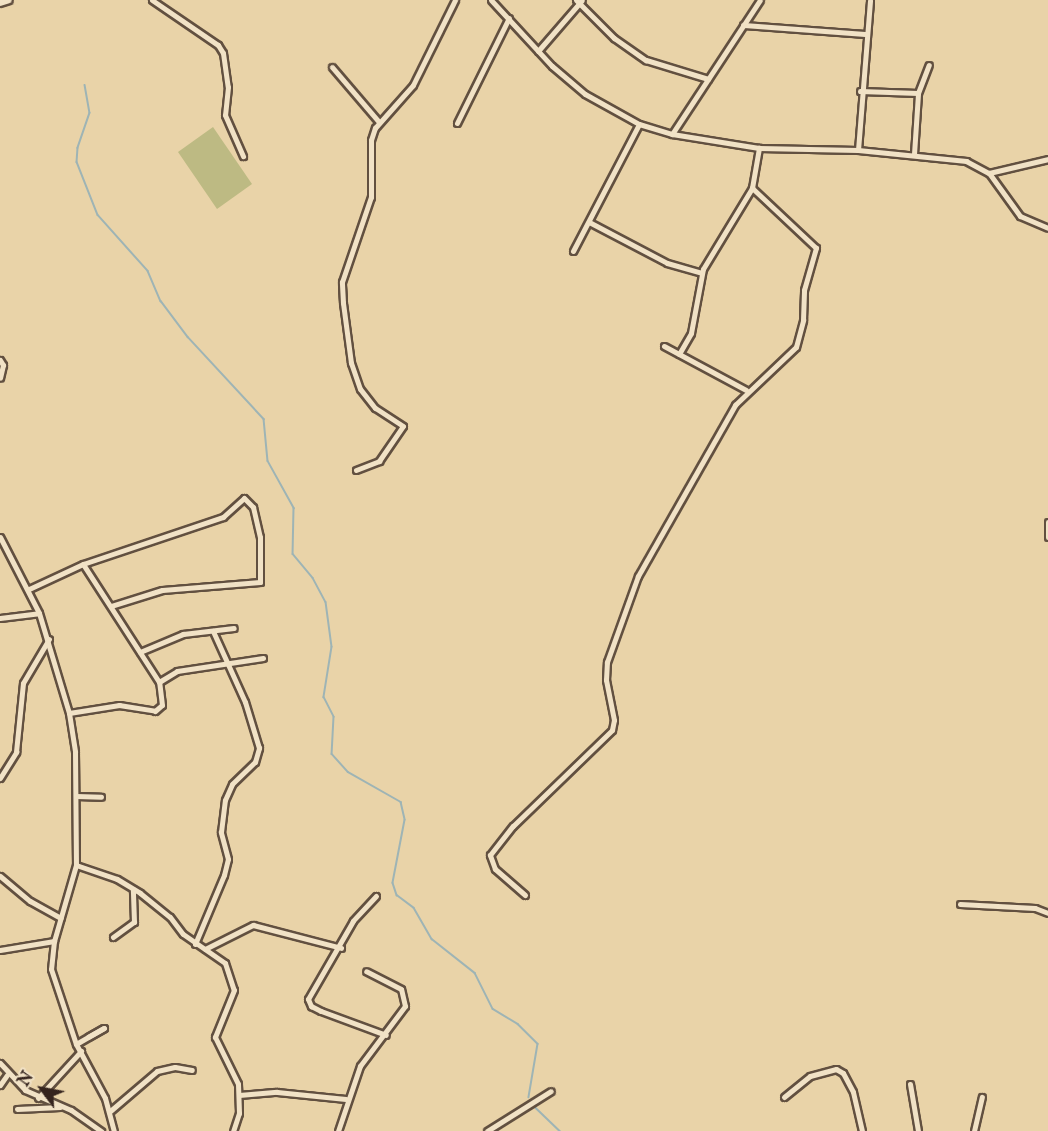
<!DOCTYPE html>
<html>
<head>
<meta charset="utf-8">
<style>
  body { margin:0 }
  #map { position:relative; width:1048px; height:1131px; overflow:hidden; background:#e9d3a8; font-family:"IM FELL English",serif }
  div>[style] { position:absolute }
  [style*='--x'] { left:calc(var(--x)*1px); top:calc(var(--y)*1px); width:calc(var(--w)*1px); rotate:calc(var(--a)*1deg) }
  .green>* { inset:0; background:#bdba83 }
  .stream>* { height:1.5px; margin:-0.75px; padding:0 0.75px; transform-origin:0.75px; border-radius:0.75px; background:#9eb4b5 }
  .roads { filter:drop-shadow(2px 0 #625040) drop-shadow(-2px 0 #625040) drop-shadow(0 2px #625040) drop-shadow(0 -2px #625040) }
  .minor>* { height:5px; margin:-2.5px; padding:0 2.5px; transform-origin:2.5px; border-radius:2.5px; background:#f1e2c6 }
  .tertiary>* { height:6px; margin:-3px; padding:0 3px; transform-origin:3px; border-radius:3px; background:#f1e2c6 }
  span { translate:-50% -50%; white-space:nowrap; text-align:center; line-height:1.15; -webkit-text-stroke:4.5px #f1e2c6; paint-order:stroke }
  .north { position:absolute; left:12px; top:1059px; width:60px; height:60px; -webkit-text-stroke:4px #f1e2c6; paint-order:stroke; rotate:302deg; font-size:16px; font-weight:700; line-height:24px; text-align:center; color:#35241e }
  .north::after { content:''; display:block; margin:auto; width:21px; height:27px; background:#35241e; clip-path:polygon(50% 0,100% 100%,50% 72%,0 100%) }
</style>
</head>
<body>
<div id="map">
  <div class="green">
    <div style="clip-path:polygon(213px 127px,252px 184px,217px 209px,178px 152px)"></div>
  </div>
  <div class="stream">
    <div style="--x:85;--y:85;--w:28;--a:80"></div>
    <div style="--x:90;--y:113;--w:37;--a:109"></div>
    <div style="--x:78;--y:148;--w:14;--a:94"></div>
    <div style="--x:77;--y:162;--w:57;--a:68.4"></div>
    <div style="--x:98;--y:215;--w:75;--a:48.2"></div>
    <div style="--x:148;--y:271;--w:33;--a:67"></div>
    <div style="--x:161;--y:301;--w:45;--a:53.1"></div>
    <div style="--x:188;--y:337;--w:112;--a:47.2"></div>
    <div style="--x:264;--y:419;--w:42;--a:84.6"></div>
    <div style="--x:268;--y:461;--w:54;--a:61"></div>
    <div style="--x:294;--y:508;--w:46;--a:91.2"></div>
    <div style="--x:293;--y:554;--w:31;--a:50"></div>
    <div style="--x:313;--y:578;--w:27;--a:62"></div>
    <div style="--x:326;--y:602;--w:45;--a:82.4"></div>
    <div style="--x:332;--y:647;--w:51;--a:99.1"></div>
    <div style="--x:324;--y:697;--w:22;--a:63"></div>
    <div style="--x:334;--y:717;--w:37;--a:93"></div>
    <div style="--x:332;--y:754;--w:24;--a:48"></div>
    <div style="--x:348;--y:772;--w:61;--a:29.5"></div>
    <div style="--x:401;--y:802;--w:18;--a:77"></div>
    <div style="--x:405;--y:820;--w:64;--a:100.8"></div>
    <div style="--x:393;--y:883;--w:13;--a:72"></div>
    <div style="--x:397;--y:895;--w:21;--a:37"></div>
    <div style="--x:414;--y:908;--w:36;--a:60"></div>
    <div style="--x:432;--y:939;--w:55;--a:38.3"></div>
    <div style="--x:475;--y:973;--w:40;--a:63.4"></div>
    <div style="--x:493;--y:1009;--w:29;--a:31"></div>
    <div style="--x:518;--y:1024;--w:28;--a:45"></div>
    <div style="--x:538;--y:1044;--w:54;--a:99.6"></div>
    <div style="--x:535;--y:1107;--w:35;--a:44"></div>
  </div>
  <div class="roads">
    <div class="minor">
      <div style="--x:152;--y:0;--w:80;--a:34.3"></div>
      <div style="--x:218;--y:45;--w:9;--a:58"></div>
      <div style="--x:223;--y:53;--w:34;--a:82"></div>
      <div style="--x:228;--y:87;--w:28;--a:96"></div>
      <div style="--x:225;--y:115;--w:45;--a:66.3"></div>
      <div style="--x:491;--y:0;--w:90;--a:47.3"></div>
      <div style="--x:552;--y:66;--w:43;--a:40.3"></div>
      <div style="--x:585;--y:94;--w:62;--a:29.1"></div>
      <div style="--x:639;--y:124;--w:34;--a:17"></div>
      <div style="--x:672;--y:134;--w:88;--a:9.1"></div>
      <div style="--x:759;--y:148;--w:99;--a:1.2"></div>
      <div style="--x:858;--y:150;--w:109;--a:5.8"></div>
      <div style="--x:966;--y:161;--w:26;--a:28"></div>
      <div style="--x:989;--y:173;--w:53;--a:54.2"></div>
      <div style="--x:1020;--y:216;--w:30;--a:23"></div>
      <div style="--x:576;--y:0;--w:54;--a:45"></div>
      <div style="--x:614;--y:38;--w:39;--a:35"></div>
      <div style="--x:646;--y:60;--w:65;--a:17"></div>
      <div style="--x:743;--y:25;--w:123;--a:4.2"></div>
      <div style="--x:538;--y:51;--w:67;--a:-49.2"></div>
      <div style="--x:332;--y:67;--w:72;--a:49.5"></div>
      <div style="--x:860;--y:91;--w:58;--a:2"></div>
      <div style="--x:457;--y:123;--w:117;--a:-63.7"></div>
      <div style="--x:672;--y:134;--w:160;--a:-56.7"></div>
      <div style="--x:858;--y:150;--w:150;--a:-85.4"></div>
      <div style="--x:914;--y:154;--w:61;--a:-86.2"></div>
      <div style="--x:918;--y:93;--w:30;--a:-69"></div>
      <div style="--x:989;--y:173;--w:61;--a:-13.3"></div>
      <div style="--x:589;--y:222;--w:88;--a:27.7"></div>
      <div style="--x:667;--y:263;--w:36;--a:16"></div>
      <div style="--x:573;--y:251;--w:143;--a:-62.5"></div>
      <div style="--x:664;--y:346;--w:93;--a:28.2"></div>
      <div style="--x:679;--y:354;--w:24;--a:-60"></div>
      <div style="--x:691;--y:333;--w:65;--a:-79.4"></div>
      <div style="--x:703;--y:269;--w:95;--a:-58.8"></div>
      <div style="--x:752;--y:188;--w:41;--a:-80.1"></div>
      <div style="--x:0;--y:360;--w:6;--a:59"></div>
      <div style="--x:3;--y:365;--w:13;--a:103"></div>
      <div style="--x:356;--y:470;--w:25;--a:-21"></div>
      <div style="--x:379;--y:461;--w:42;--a:-55.6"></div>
      <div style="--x:403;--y:426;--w:33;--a:-147"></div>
      <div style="--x:375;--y:408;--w:24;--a:-128"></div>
      <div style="--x:360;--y:389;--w:28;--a:-109"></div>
      <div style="--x:351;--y:363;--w:61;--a:-97.6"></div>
      <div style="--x:343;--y:303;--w:21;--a:-93"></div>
      <div style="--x:342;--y:282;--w:90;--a:-71.2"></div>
      <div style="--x:371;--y:197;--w:57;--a:-90"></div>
      <div style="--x:371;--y:140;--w:13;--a:-72"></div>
      <div style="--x:375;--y:128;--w:57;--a:-48.5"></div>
      <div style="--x:413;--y:85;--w:95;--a:-63.7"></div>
      <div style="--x:1048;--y:522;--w:15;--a:90"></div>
      <div style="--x:0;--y:537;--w:85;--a:62.8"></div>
      <div style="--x:39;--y:613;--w:104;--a:73.3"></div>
      <div style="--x:69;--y:713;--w:39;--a:81"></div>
      <div style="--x:75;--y:752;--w:113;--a:89.5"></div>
      <div style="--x:76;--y:865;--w:79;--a:106.1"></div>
      <div style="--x:54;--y:941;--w:28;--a:96"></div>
      <div style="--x:51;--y:969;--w:79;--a:71.6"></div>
      <div style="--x:76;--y:1044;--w:61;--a:61.8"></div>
      <div style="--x:105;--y:1098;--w:34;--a:75"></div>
      <div style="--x:29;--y:589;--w:60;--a:-24.8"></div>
      <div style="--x:83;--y:564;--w:148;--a:-18.6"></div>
      <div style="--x:223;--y:517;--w:28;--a:-42"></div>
      <div style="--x:244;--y:498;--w:13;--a:45"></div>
      <div style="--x:253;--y:507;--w:31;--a:77"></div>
      <div style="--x:260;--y:537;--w:45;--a:90"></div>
      <div style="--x:260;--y:582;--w:98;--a:175.3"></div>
      <div style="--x:162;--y:590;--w:53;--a:162.6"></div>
      <div style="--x:0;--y:618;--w:39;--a:-7"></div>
      <div style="--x:140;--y:652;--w:47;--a:-22.7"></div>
      <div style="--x:183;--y:634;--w:51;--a:-6.7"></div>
      <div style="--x:159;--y:682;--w:21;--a:-31"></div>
      <div style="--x:177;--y:671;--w:87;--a:-8.6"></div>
      <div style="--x:69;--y:713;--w:51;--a:-9.1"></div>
      <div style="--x:119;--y:705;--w:36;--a:9"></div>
      <div style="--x:155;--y:711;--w:9;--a:-41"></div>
      <div style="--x:162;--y:705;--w:23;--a:-97"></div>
      <div style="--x:159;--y:682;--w:140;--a:-122.8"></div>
      <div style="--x:0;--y:778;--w:31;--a:-58"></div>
      <div style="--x:16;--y:752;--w:69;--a:-84.2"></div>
      <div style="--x:23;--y:683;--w:51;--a:-59.4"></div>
      <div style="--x:76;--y:796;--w:25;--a:2"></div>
      <div style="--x:76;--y:865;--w:43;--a:18.9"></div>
      <div style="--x:117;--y:879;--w:27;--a:31"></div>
      <div style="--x:140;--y:893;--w:38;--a:39"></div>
      <div style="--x:170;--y:917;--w:21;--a:53"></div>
      <div style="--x:183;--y:934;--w:51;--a:34.6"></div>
      <div style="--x:225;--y:963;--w:28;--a:72"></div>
      <div style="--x:234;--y:990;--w:51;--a:112"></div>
      <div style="--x:215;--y:1037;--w:52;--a:63.9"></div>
      <div style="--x:238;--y:1084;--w:29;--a:88"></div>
      <div style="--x:239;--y:1113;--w:19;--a:108"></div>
      <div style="--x:0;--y:876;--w:39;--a:40"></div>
      <div style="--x:30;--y:901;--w:35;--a:29"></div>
      <div style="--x:525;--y:895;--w:40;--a:-139"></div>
      <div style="--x:495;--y:869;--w:15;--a:-110"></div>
      <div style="--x:490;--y:855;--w:37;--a:-52"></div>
      <div style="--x:513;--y:826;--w:138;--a:-44.1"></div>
      <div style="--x:612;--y:730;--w:10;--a:-79"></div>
      <div style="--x:614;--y:720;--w:41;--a:-101.3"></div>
      <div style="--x:606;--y:680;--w:18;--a:-87"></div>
      <div style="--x:607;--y:662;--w:91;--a:-70.2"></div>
      <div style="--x:638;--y:576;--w:197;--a:-60.4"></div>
      <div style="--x:735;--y:405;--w:84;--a:-43.6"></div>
      <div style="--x:796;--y:347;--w:28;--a:-75"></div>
      <div style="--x:803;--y:320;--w:30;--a:-88"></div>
      <div style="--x:804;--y:290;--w:44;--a:-74.1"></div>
      <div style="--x:816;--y:248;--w:88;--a:-136.8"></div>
      <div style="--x:376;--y:896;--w:34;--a:133"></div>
      <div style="--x:353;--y:921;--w:90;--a:120"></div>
      <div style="--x:308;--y:999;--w:8;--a:67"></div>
      <div style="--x:311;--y:1006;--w:11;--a:27"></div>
      <div style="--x:321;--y:1011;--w:69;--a:20.3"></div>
      <div style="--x:960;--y:904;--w:75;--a:3.1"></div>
      <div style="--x:1035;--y:908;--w:14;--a:21"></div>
      <div style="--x:113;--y:937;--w:26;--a:-36"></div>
      <div style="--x:134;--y:922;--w:33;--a:-92"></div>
      <div style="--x:195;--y:944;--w:75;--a:-67.2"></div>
      <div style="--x:224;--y:875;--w:16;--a:-76"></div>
      <div style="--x:228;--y:859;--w:28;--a:-105"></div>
      <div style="--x:221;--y:832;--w:32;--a:-83"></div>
      <div style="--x:225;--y:800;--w:17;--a:-66"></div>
      <div style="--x:232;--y:784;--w:32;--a:-44"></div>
      <div style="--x:255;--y:762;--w:15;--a:-74"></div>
      <div style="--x:259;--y:748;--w:48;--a:-106.9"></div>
      <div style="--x:245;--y:702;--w:78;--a:-114.3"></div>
      <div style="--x:205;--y:949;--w:54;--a:-26.6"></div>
      <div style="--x:253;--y:925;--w:91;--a:14.6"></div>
      <div style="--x:0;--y:950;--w:55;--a:-9.5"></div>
      <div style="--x:76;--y:1044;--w:32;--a:-30"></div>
      <div style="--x:104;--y:1028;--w:18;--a:151"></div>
      <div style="--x:0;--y:1063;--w:37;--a:47"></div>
      <div style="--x:25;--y:1090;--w:50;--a:23.5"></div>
      <div style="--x:71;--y:1110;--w:37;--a:35"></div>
      <div style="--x:910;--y:1084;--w:48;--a:80.3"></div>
      <div style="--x:0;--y:1085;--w:12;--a:-55"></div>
      <div style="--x:239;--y:1095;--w:38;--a:-5"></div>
      <div style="--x:277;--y:1092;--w:69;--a:5.8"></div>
      <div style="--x:784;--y:1097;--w:33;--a:-39"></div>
      <div style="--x:810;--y:1076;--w:27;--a:-15"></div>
      <div style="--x:836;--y:1069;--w:8;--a:30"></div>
      <div style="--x:843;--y:1073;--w:21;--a:62"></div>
      <div style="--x:853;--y:1092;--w:40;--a:77"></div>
      <div style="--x:38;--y:1098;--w:64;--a:-47.5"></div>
      <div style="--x:17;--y:1109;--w:43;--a:-2.7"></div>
      <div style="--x:109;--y:1112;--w:63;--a:-40.5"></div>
      <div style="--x:157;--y:1071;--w:18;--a:-13"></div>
      <div style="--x:175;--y:1067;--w:17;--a:10"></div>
      <div style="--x:338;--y:1131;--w:69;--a:-71.3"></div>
      <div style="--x:360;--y:1066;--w:75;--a:-53.1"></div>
      <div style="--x:405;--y:1006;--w:17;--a:-103"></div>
      <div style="--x:401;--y:989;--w:39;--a:-153"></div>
      <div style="--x:487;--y:1131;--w:75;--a:-32"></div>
      <div style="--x:974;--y:1131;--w:35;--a:-77"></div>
    </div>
    <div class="tertiary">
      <div style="--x:0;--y:3;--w:9;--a:-18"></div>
    </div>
  </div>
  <div class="north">N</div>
</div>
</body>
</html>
